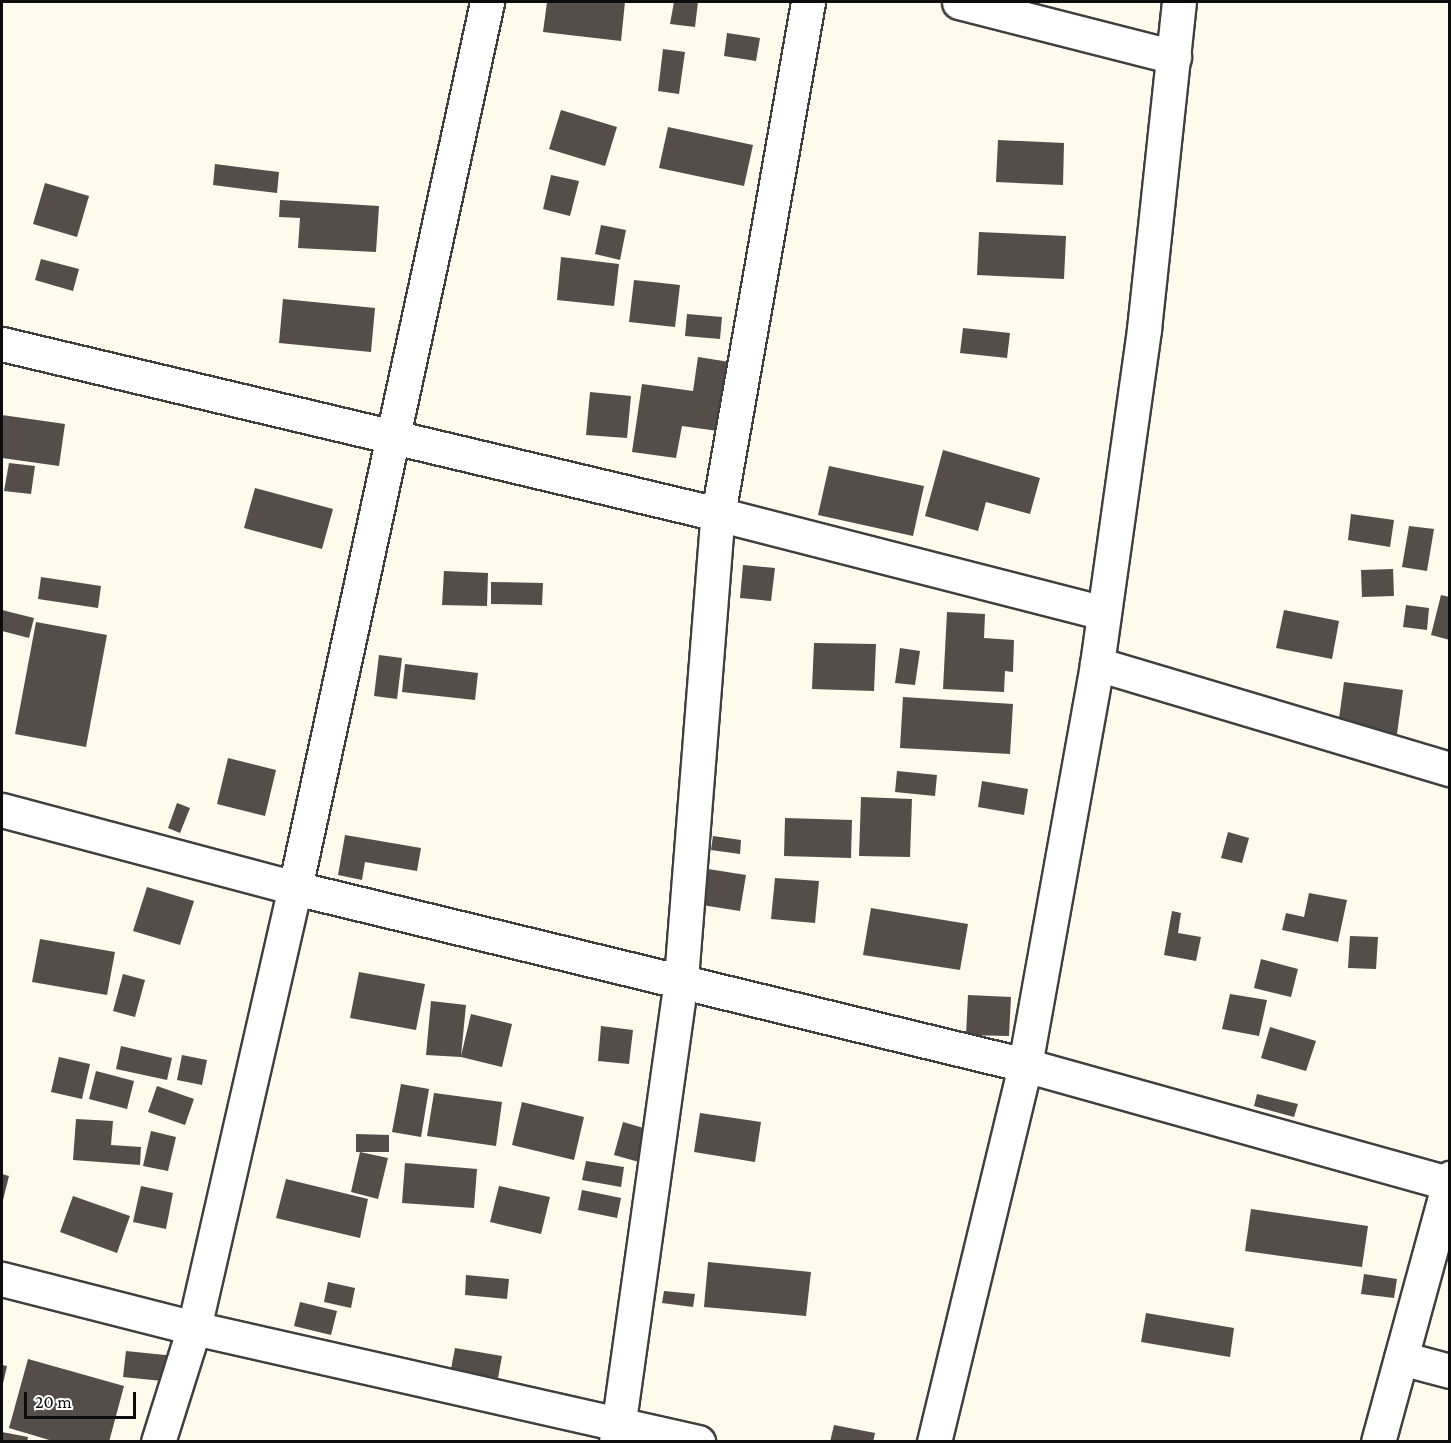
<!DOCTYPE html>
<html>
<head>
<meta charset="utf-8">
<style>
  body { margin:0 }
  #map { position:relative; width:1451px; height:1443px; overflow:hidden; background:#fefaec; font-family:"Crimson Pro",serif }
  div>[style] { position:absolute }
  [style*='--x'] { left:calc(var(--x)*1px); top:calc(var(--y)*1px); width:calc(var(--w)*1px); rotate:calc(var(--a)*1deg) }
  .building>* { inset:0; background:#544d49 }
  .roads { filter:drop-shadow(2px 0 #3f3f3f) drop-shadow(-2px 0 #3f3f3f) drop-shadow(0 2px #3f3f3f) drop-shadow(0 -2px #3f3f3f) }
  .minor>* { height:33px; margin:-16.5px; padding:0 16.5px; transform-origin:16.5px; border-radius:16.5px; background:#fff }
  span { translate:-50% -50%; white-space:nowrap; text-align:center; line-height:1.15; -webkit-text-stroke:6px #fff; paint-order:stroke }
  .frame { position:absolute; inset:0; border:3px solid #0c0c0c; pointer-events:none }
  .scale { position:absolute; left:24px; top:1392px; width:112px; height:27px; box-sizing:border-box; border:3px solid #0c0c0c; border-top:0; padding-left:8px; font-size:18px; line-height:21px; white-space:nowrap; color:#0c0c0c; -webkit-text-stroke:4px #fff; paint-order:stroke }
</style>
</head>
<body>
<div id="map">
  <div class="building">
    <div style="clip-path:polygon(547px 2px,625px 2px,621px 41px,543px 32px)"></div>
    <div style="clip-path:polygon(674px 2px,698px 2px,695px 27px,670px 24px)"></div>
    <div style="clip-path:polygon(727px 33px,760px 38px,756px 61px,724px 56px)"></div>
    <div style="clip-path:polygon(663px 49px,685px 52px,679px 94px,658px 91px)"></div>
    <div style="clip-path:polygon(561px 110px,617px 127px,605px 166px,549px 149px)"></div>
    <div style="clip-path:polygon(668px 127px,753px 145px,744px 186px,659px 168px)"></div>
    <div style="clip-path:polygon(998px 140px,1064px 143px,1063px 185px,996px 182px)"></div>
    <div style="clip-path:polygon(215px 164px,279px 172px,277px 193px,213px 185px)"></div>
    <div style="clip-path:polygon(551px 175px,579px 181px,570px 216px,543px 209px)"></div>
    <div style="clip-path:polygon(45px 183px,89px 196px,77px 237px,33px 224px)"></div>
    <div style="clip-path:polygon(280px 200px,379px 206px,376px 252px,298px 248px,300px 218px,279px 217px)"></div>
    <div style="clip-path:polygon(601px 225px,626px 230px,620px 260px,595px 254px)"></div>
    <div style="clip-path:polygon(979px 232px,1066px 236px,1064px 279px,977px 275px)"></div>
    <div style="clip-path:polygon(561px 257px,619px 264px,614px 306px,557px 300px)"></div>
    <div style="clip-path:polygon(41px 259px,79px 269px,73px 291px,35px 280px)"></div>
    <div style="clip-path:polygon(634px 280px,680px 285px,675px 327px,629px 322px)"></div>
    <div style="clip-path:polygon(283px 299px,375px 308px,371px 352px,279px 343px)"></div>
    <div style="clip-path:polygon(687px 314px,722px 317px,720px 339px,685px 336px)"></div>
    <div style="clip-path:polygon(963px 328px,1010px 333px,1007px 358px,960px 353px)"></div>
    <div style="clip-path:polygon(698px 357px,736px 363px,725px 432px,682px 426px,676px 458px,632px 452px,642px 384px,693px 391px)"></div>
    <div style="clip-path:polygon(590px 392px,631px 396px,627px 438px,586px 435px)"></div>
    <div style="clip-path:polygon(2px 415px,65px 424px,59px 466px,2px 458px)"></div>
    <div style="clip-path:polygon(943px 450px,1040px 478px,1030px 514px,986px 502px,978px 531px,925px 516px)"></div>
    <div style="clip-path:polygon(9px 463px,35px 466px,31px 494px,4px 491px)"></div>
    <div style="clip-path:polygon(829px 466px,924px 486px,913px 536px,818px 515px)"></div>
    <div style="clip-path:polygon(255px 488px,333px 509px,322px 549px,244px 528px)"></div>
    <div style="clip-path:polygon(1351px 514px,1394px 520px,1390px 547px,1348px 540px)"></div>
    <div style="clip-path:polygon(1409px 526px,1434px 529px,1427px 571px,1402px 567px)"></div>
    <div style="clip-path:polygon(743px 565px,775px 568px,771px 601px,740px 598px)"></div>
    <div style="clip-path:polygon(1393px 569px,1394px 596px,1362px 597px,1361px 570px)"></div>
    <div style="clip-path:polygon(444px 571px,488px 573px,487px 606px,442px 605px)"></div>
    <div style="clip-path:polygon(41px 577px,101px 586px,98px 608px,38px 599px)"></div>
    <div style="clip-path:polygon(491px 582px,543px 583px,542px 605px,491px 604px)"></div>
    <div style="clip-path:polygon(1441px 595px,1450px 597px,1450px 640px,1431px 635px)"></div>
    <div style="clip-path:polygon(1406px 605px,1429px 608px,1427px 630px,1403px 627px)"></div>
    <div style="clip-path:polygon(2px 610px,34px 618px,29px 638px,2px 631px)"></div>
    <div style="clip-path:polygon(1284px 610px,1339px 621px,1332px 659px,1276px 648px)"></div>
    <div style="clip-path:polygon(947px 612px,985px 614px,984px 638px,1014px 640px,1013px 672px,1005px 671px,1004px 692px,943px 689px)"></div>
    <div style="clip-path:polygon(36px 622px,107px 635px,86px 747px,15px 734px)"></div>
    <div style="clip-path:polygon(814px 643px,876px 644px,874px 691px,812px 689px)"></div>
    <div style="clip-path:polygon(900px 648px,920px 651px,915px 685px,895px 683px)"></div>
    <div style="clip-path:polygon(379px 655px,402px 658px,397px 699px,374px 696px)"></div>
    <div style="clip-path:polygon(405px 664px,478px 673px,475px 700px,402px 692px)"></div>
    <div style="clip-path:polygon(1344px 682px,1403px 690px,1397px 734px,1338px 726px)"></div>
    <div style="clip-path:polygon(903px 697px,1013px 704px,1010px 754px,900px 748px)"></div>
    <div style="clip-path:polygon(228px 758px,276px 770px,265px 816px,217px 804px)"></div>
    <div style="clip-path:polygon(897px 771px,937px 775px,935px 796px,895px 792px)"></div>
    <div style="clip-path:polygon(982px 781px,1028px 789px,1024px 815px,978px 807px)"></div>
    <div style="clip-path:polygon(861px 797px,912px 799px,910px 857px,859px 856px)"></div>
    <div style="clip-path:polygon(177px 803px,190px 808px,180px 833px,168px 828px)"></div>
    <div style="clip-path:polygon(785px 818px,852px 820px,851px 858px,784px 856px)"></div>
    <div style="clip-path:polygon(1228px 832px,1249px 838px,1242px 863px,1221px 858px)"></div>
    <div style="clip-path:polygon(345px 835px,421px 848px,417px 871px,365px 862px,362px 880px,338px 875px)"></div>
    <div style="clip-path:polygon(713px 836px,741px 840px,740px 854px,711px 850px)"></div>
    <div style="clip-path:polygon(708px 869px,746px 875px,740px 911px,702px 905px)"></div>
    <div style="clip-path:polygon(775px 878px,819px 881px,815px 923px,771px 919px)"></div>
    <div style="clip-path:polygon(147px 887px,194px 901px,180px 945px,133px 931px)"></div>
    <div style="clip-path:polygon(1309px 893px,1347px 900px,1338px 942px,1282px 930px,1286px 913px,1304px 917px)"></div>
    <div style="clip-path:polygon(871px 908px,968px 924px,960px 970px,863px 955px)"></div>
    <div style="clip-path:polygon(1172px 911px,1181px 913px,1178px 933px,1201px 937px,1196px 961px,1164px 955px)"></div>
    <div style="clip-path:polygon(1350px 936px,1378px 937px,1376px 969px,1348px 968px)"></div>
    <div style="clip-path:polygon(40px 939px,115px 952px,107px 995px,32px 982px)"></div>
    <div style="clip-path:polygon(1261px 959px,1298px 969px,1291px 997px,1254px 988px)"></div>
    <div style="clip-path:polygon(359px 972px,425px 984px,416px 1030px,350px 1018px)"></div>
    <div style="clip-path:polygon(123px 974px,145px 980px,135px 1017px,113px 1011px)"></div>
    <div style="clip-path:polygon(1230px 994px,1267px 1000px,1259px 1036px,1222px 1029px)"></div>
    <div style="clip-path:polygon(968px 995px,1011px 997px,1009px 1036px,966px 1035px)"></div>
    <div style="clip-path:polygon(431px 1001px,466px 1005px,461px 1056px,471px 1014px,512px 1024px,502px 1067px,461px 1057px,426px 1055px)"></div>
    <div style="clip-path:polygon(601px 1026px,633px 1030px,629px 1064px,598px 1061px)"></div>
    <div style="clip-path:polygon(1270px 1027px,1316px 1041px,1306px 1071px,1261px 1058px)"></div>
    <div style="clip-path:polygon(121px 1046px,172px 1058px,167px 1080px,116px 1069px)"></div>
    <div style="clip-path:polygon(182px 1055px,207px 1060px,202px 1085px,177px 1080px)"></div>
    <div style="clip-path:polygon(59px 1057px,90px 1064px,82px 1099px,51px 1092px)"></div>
    <div style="clip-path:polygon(96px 1071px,134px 1081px,127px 1109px,89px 1099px)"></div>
    <div style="clip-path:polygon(401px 1084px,429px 1089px,421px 1137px,392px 1132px)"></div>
    <div style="clip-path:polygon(157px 1086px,194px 1099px,185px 1125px,148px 1112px)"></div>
    <div style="clip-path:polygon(434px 1093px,502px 1102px,496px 1146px,427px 1136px)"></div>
    <div style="clip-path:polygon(1257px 1094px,1298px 1104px,1294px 1117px,1254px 1106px)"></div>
    <div style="clip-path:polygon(522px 1102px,584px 1117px,574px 1160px,512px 1145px)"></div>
    <div style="clip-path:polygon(700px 1113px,761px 1122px,755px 1162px,694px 1152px)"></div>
    <div style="clip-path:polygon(76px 1119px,113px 1121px,111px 1145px,141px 1147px,140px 1165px,73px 1160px)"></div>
    <div style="clip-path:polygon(623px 1122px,647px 1129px,639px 1162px,614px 1155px)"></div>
    <div style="clip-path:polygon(151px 1131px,176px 1137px,168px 1171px,143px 1166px)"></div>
    <div style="clip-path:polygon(356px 1134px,389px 1135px,389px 1152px,356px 1152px)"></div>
    <div style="clip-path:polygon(360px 1152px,388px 1158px,378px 1199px,351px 1192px)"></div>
    <div style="clip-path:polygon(586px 1161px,624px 1167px,621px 1187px,582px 1180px)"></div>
    <div style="clip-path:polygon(405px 1163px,477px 1169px,474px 1208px,402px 1203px)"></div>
    <div style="clip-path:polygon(2px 1174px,9px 1176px,2px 1204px)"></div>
    <div style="clip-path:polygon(286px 1179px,368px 1199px,360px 1238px,276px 1218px)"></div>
    <div style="clip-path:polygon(141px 1186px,173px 1193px,166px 1229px,133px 1222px)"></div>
    <div style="clip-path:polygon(499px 1186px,550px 1197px,541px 1234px,490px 1222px)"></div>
    <div style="clip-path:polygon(582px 1190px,621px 1198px,617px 1218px,578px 1210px)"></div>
    <div style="clip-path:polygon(73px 1196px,130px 1216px,117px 1253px,60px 1232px)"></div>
    <div style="clip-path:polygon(1251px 1209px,1368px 1226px,1362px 1267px,1245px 1251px)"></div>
    <div style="clip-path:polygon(708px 1262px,811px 1272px,806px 1316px,704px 1307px)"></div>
    <div style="clip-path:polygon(1364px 1274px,1397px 1279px,1394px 1298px,1361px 1294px)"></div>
    <div style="clip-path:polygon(466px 1275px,509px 1279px,507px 1299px,465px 1295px)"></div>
    <div style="clip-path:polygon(328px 1282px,355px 1288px,351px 1308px,324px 1302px)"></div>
    <div style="clip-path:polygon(664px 1291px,695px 1294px,693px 1307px,662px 1303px)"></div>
    <div style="clip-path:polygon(300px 1302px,337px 1311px,331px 1335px,294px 1326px)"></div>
    <div style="clip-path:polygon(1146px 1313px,1234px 1328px,1230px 1357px,1141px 1342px)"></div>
    <div style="clip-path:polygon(455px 1348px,502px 1356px,498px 1378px,451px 1369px)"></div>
    <div style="clip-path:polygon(126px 1351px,175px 1356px,172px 1382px,123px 1377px)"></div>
    <div style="clip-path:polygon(28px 1359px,124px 1386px,109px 1442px,56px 1442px,9px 1428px)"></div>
    <div style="clip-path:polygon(2px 1365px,7px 1366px,2px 1388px)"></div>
    <div style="clip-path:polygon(834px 1425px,875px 1433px,873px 1442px,830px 1442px)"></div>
    <div style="clip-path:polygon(2px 1432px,28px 1437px,27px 1442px,2px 1442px)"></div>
  </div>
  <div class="roads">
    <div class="minor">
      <div style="--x:959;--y:2;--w:222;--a:14.3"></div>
      <div style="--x:2;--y:344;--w:736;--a:13.36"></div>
      <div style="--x:718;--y:514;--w:398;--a:14.4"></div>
      <div style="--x:1097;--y:664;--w:368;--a:16.6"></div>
      <div style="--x:2;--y:810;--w:303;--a:14.9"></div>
      <div style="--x:295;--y:888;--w:751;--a:13.63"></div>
      <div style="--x:1025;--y:1065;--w:439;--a:15.6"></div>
      <div style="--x:2;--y:1279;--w:198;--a:14.3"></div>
      <div style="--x:194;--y:1328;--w:517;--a:12.75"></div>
      <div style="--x:1401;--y:1358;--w:51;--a:14.9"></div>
      <div style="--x:158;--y:1442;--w:120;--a:-72.5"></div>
      <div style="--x:194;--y:1328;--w:451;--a:-77.1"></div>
      <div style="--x:295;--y:888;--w:907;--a:-77.77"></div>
      <div style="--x:616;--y:1442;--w:468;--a:-82"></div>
      <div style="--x:681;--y:979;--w:466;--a:-85.5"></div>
      <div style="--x:718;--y:514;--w:520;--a:-80.03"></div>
      <div style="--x:934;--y:1442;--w:388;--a:-76.4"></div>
      <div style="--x:1025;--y:1065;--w:407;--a:-79.8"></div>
      <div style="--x:1097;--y:664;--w:338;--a:-82"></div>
      <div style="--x:1144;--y:329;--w:329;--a:-83.9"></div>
      <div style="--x:1378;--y:1442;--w:274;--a:-74.7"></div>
    </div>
  </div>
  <div class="frame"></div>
  <div class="scale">20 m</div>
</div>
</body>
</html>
